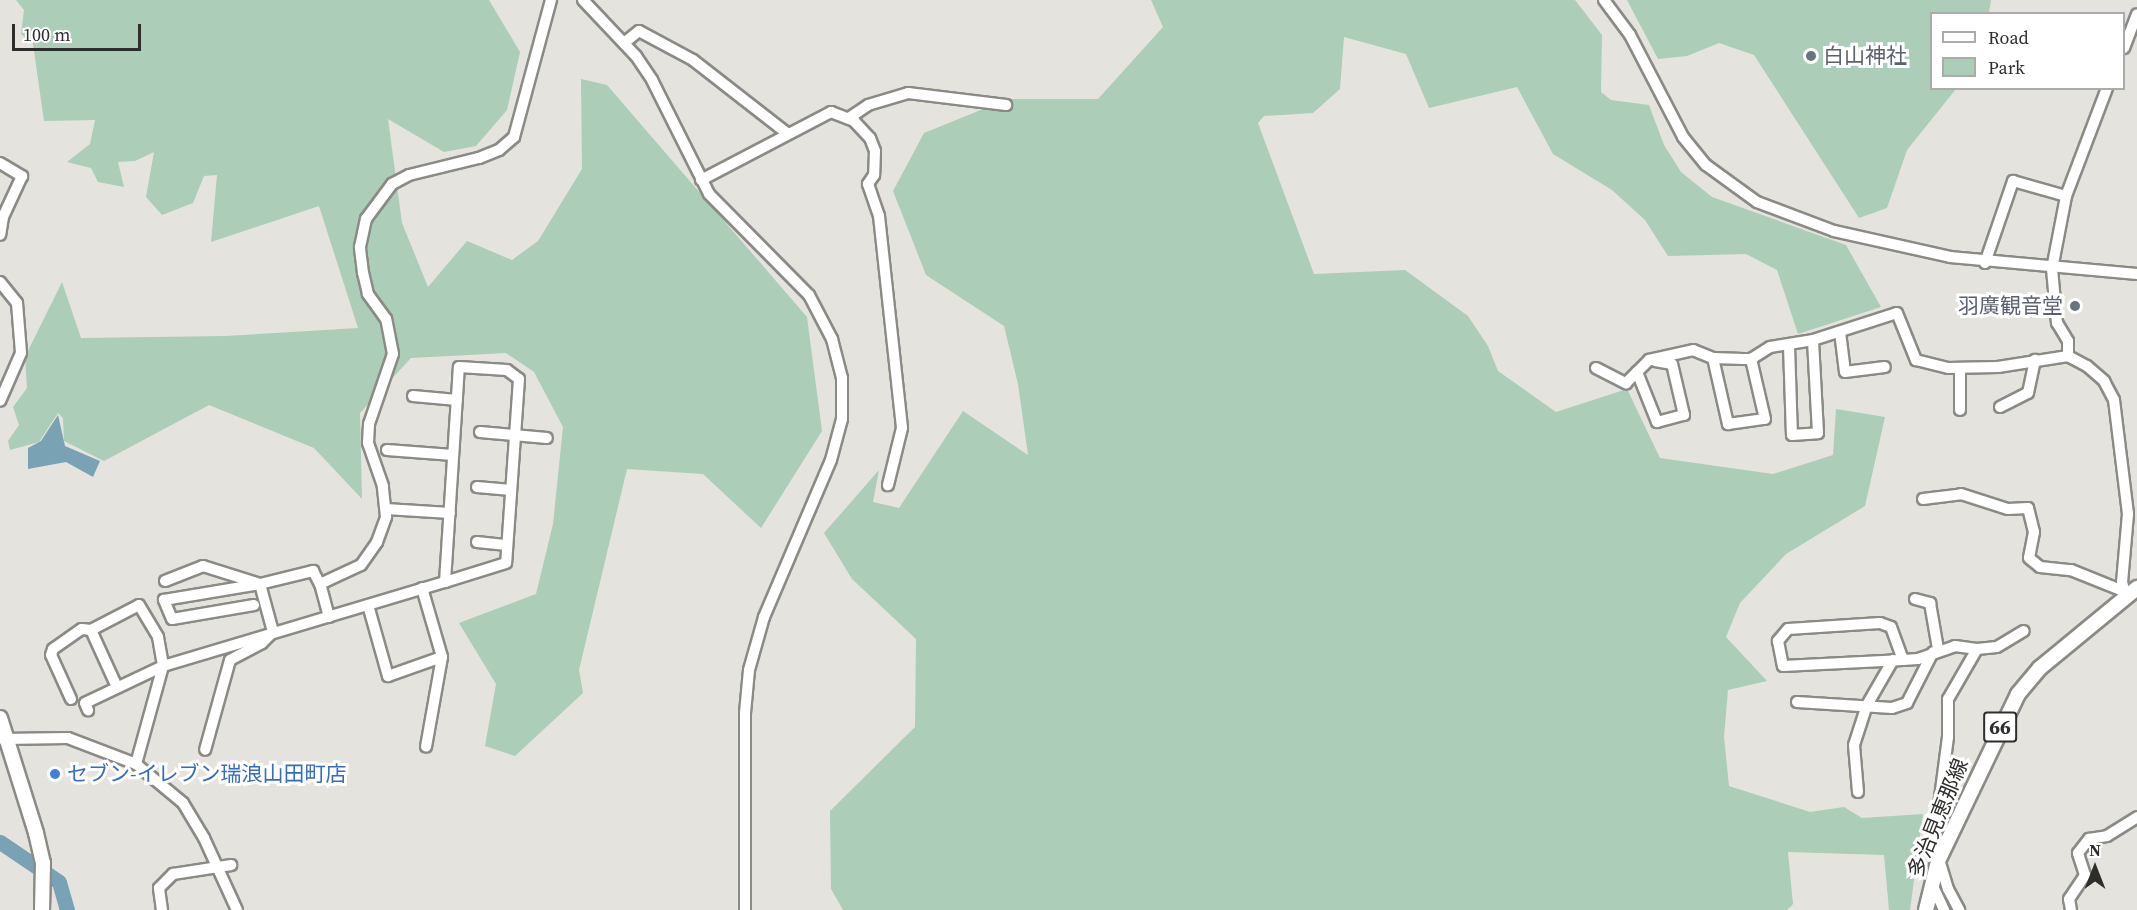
<!DOCTYPE html>
<html>
<head>
<meta charset="utf-8">
<style>
  body { margin:0 }
  #map { position:relative; width:2137px; height:910px; overflow:hidden; background:#e5e3dd; font-family:"Source Serif 4","Noto Sans JP",serif }
  div>[style] { position:absolute }
  [style*='--x'] { left:calc(var(--x)*1px); top:calc(var(--y)*1px); width:calc(var(--w)*1px); rotate:calc(var(--a)*1deg) }
  .green>* { inset:0; background:#accdb8 }
  .water>* { inset:0; background:#7aa2b5 }
  .river>* { height:15px; margin:-7.5px; padding:0 7.5px; transform-origin:7.5px; border-radius:7.5px; background:#7aa2b5 }
  .roads { filter:drop-shadow(2px 0 #8b8a84) drop-shadow(-2px 0 #8b8a84) drop-shadow(0 2px #8b8a84) drop-shadow(0 -2px #8b8a84) }
  .minor>* { height:10px; margin:-5px; padding:0 5px; transform-origin:5px; border-radius:5px; background:#fff }
  .major>* { height:14px; margin:-7px; padding:0 7px; transform-origin:7px; border-radius:7px; background:#fff }
  .dots>* { width:16px; height:16px; translate:-50% -50%; box-sizing:border-box; border:3px solid #fff; border-radius:50% }
  span { translate:-50% -50%; white-space:nowrap; text-align:center; line-height:1.15; -webkit-text-stroke:6px #fff; paint-order:stroke }
  .shield-label span { padding:2px 4px; background:#fff; border:2px solid; border-radius:4px; -webkit-text-stroke-width:0 }
  .shield-label { font-size:20px; color:#2e2d2b; font-weight:700 }
  .worship-label { font-size:21px; color:#5b616d }
  .left { translate:0 -50%; text-align:left }
  .right { translate:-100% -50%; text-align:right }
  .shop-label { font-size:21px; color:#366cbe }
  .street-label { font-size:21px; color:#2e2d2b }
  .legend { position:absolute; left:1930px; top:12px; width:195px; height:78px; box-sizing:border-box; background:#fff; border:2px solid #ababaa; margin:0; padding:8px 10px; list-style:none; font-size:18px; color:#2e2d2b }
  .legend li { display:flex; align-items:center; gap:12px; height:30px }
  .legend b { width:30px; border:2px solid #ababaa }
  .north { position:absolute; left:2065px; top:838px; width:60px; height:60px; -webkit-text-stroke:4px #fff; paint-order:stroke; rotate:0deg; font-size:16px; font-weight:700; line-height:24px; text-align:center; color:#2e2d2b }
  .north::after { content:''; display:block; margin:auto; width:21px; height:27px; background:#2e2d2b; clip-path:polygon(50% 0,100% 100%,50% 72%,0 100%) }
  .scale { position:absolute; left:12px; top:24px; width:129px; height:27px; box-sizing:border-box; border:3px solid #2e2d2b; border-top:0; padding-left:8px; font-size:18px; line-height:21px; white-space:nowrap; color:#2e2d2b; -webkit-text-stroke:4px #fff; paint-order:stroke }
</style>
</head>
<body>
<div id="map">
  <div class="green">
    <div style="clip-path:polygon(16px 0,489px 0,520px 52px,507px 110px,476px 146px,444px 152px,388px 119px,402px 223px,428px 287px,467px 241px,512px 260px,538px 241px,582px 169px,581px 79px,607px 85px,807px 317px,822px 431px,761px 528px,703px 474px,627px 469px,579px 670px,583px 693px,515px 756px,485px 746px,496px 684px,459px 623px,536px 594px,553px 524px,563px 427px,534px 372px,506px 353px,411px 358px,360px 413px,362px 499px,314px 448px,209px 405px,104px 461px,64px 441px,63px 418px,58px 413px,39px 442px,10px 450px,8px 441px,19px 425px,13px 407px,27px 388px,25px 357px,62px 282px,81px 338px,225px 336px,358px 328px,319px 206px,211px 242px,217px 175px,204px 176px,193px 203px,162px 215px,146px 197px,154px 152px,135px 161px,118px 162px,124px 187px,98px 182px,91px 168px,67px 162px,90px 144px,95px 120px,44px 121px,33px 44px,21px 34px,24px 10px)"></div>
    <div style="clip-path:polygon(1151px 0,1575px 0,1602px 35px,1601px 92px,1611px 100px,1649px 105px,1664px 145px,1681px 172px,1712px 197px,1846px 245px,1881px 307px,1798px 334px,1777px 270px,1746px 254px,1668px 256px,1645px 220px,1612px 190px,1553px 154px,1517px 87px,1429px 108px,1406px 54px,1344px 37px,1340px 89px,1313px 113px,1264px 116px,1258px 123px,1314px 274px,1405px 270px,1468px 316px,1488px 346px,1498px 371px,1556px 412px,1627px 389px,1660px 458px,1773px 474px,1833px 455px,1836px 409px,1885px 417px,1865px 506px,1786px 554px,1740px 603px,1726px 637px,1767px 681px,1728px 690px,1724px 737px,1729px 786px,1810px 812px,1844px 807px,1862px 818px,1923px 814px,1910px 910px,1889px 910px,1884px 855px,1788px 852px,1793px 904px,1787px 910px,843px 910px,831px 889px,830px 811px,915px 727px,916px 639px,852px 579px,824px 533px,879px 470px,873px 502px,899px 508px,963px 411px,1028px 455px,1018px 384px,1004px 326px,926px 275px,893px 191px,924px 133px,1008px 99px,1098px 99px,1163px 27px)"></div>
    <div style="clip-path:polygon(1627px 0,1991px 0,1989px 13px,1932px 14px,1932px 88px,1956px 89px,1907px 150px,1887px 208px,1859px 218px,1754px 55px,1719px 43px,1687px 56px,1658px 59px)"></div>
  </div>
  <div class="water">
    <div style="clip-path:polygon(58px 415px,65px 446px,100px 461px,93px 477px,66px 462px,28px 469px,28px 448px,41px 441px)"></div>
  </div>
  <div class="river">
    <div style="--x:0;--y:842;--w:71;--a:34.1"></div>
    <div style="--x:59;--y:882;--w:29;--a:74"></div>
  </div>
  <div class="roads">
    <div class="minor">
      <div style="--x:583;--y:0;--w:77;--a:46.6"></div>
      <div style="--x:636;--y:56;--w:29;--a:56"></div>
      <div style="--x:652;--y:80;--w:127;--a:63.4"></div>
      <div style="--x:709;--y:194;--w:142;--a:45.3"></div>
      <div style="--x:809;--y:295;--w:50;--a:62.4"></div>
      <div style="--x:832;--y:339;--w:40;--a:75.6"></div>
      <div style="--x:842;--y:378;--w:41;--a:90"></div>
      <div style="--x:842;--y:419;--w:42;--a:105"></div>
      <div style="--x:831;--y:460;--w:171;--a:113.1"></div>
      <div style="--x:764;--y:617;--w:55;--a:105.8"></div>
      <div style="--x:749;--y:670;--w:43;--a:95.3"></div>
      <div style="--x:745;--y:713;--w:197;--a:90"></div>
      <div style="--x:1604;--y:0;--w:44;--a:53.4"></div>
      <div style="--x:1630;--y:35;--w:115;--a:62.5"></div>
      <div style="--x:1683;--y:137;--w:36;--a:51"></div>
      <div style="--x:1706;--y:165;--w:63;--a:36"></div>
      <div style="--x:1757;--y:202;--w:82;--a:20.6"></div>
      <div style="--x:1834;--y:231;--w:119;--a:12.6"></div>
      <div style="--x:1950;--y:257;--w:188;--a:5.2"></div>
      <div style="--x:624;--y:43;--w:19;--a:-39"></div>
      <div style="--x:639;--y:31;--w:61;--a:28.2"></div>
      <div style="--x:693;--y:60;--w:120;--a:37.9"></div>
      <div style="--x:2124;--y:48;--w:36;--a:-69"></div>
      <div style="--x:849;--y:118;--w:23;--a:-34"></div>
      <div style="--x:868;--y:105;--w:42;--a:-16.7"></div>
      <div style="--x:908;--y:93;--w:99;--a:7"></div>
      <div style="--x:0;--y:163;--w:26;--a:31"></div>
      <div style="--x:22;--y:176;--w:45;--a:114.9"></div>
      <div style="--x:3;--y:217;--w:18;--a:99"></div>
      <div style="--x:701;--y:180;--w:147;--a:-27.6"></div>
      <div style="--x:831;--y:112;--w:25;--a:21"></div>
      <div style="--x:854;--y:121;--w:23;--a:47"></div>
      <div style="--x:870;--y:138;--w:14;--a:69"></div>
      <div style="--x:875;--y:151;--w:24;--a:92"></div>
      <div style="--x:874;--y:175;--w:11;--a:124"></div>
      <div style="--x:868;--y:184;--w:34;--a:71"></div>
      <div style="--x:879;--y:216;--w:213;--a:83.8"></div>
      <div style="--x:902;--y:428;--w:59;--a:103.8"></div>
      <div style="--x:1985;--y:263;--w:87;--a:-71.1"></div>
      <div style="--x:2013;--y:181;--w:55;--a:15.8"></div>
      <div style="--x:0;--y:282;--w:27;--a:51"></div>
      <div style="--x:17;--y:303;--w:50;--a:85.4"></div>
      <div style="--x:21;--y:353;--w:52;--a:113.6"></div>
      <div style="--x:1840;--y:332;--w:40;--a:82.9"></div>
      <div style="--x:1845;--y:372;--w:40;--a:-7.1"></div>
      <div style="--x:1789;--y:346;--w:89;--a:88.1"></div>
      <div style="--x:1792;--y:435;--w:26;--a:-4"></div>
      <div style="--x:1818;--y:433;--w:93;--a:-93.1"></div>
      <div style="--x:2068;--y:356;--w:15;--a:-90"></div>
      <div style="--x:2068;--y:341;--w:21;--a:-121"></div>
      <div style="--x:2057;--y:323;--w:54;--a:-95.3"></div>
      <div style="--x:2052;--y:269;--w:74;--a:-79.1"></div>
      <div style="--x:2066;--y:196;--w:116;--a:-69.2"></div>
      <div style="--x:1713;--y:358;--w:68;--a:77.2"></div>
      <div style="--x:1728;--y:424;--w:37;--a:-8"></div>
      <div style="--x:1765;--y:419;--w:62;--a:-103.1"></div>
      <div style="--x:1596;--y:368;--w:34;--a:27"></div>
      <div style="--x:1626;--y:383;--w:33;--a:-45"></div>
      <div style="--x:1649;--y:360;--w:45;--a:-12.8"></div>
      <div style="--x:1693;--y:350;--w:22;--a:22"></div>
      <div style="--x:1713;--y:358;--w:38;--a:2"></div>
      <div style="--x:1751;--y:359;--w:22;--a:-32"></div>
      <div style="--x:1770;--y:347;--w:44;--a:-9.2"></div>
      <div style="--x:1813;--y:340;--w:88;--a:-17.8"></div>
      <div style="--x:1897;--y:313;--w:51;--a:68"></div>
      <div style="--x:1916;--y:360;--w:33;--a:14"></div>
      <div style="--x:1948;--y:368;--w:50;--a:-1.1"></div>
      <div style="--x:1998;--y:367;--w:71;--a:-8.9"></div>
      <div style="--x:2068;--y:356;--w:21;--a:28"></div>
      <div style="--x:2087;--y:366;--w:23;--a:41"></div>
      <div style="--x:2104;--y:381;--w:21;--a:62"></div>
      <div style="--x:2114;--y:400;--w:115;--a:83"></div>
      <div style="--x:2128;--y:514;--w:68;--a:95"></div>
      <div style="--x:2122;--y:582;--w:16;--a:75"></div>
      <div style="--x:1960;--y:368;--w:42;--a:90"></div>
      <div style="--x:1637;--y:372;--w:54;--a:68.2"></div>
      <div style="--x:1657;--y:422;--w:28;--a:-15"></div>
      <div style="--x:1684;--y:415;--w:52;--a:-103.2"></div>
      <div style="--x:1672;--y:364;--w:17;--a:-170"></div>
      <div style="--x:413;--y:396;--w:44;--a:5.2"></div>
      <div style="--x:2000;--y:407;--w:31;--a:-27"></div>
      <div style="--x:2028;--y:393;--w:34;--a:-78"></div>
      <div style="--x:480;--y:432;--w:67;--a:5.1"></div>
      <div style="--x:387;--y:450;--w:66;--a:4.3"></div>
      <div style="--x:477;--y:487;--w:34;--a:5"></div>
      <div style="--x:1923;--y:499;--w:38;--a:-7"></div>
      <div style="--x:1961;--y:494;--w:49;--a:17.7"></div>
      <div style="--x:2008;--y:509;--w:20;--a:-3"></div>
      <div style="--x:2028;--y:508;--w:25;--a:76"></div>
      <div style="--x:2034;--y:532;--w:26;--a:101"></div>
      <div style="--x:2029;--y:558;--w:14;--a:39"></div>
      <div style="--x:2040;--y:567;--w:31;--a:6"></div>
      <div style="--x:2071;--y:570;--w:56;--a:22"></div>
      <div style="--x:386;--y:509;--w:64;--a:3.6"></div>
      <div style="--x:477;--y:542;--w:30;--a:6"></div>
      <div style="--x:165;--y:581;--w:41;--a:-21.5"></div>
      <div style="--x:203;--y:566;--w:60;--a:17.5"></div>
      <div style="--x:260;--y:584;--w:50;--a:74.8"></div>
      <div style="--x:273;--y:632;--w:16;--a:135"></div>
      <div style="--x:262;--y:643;--w:36;--a:152"></div>
      <div style="--x:230;--y:660;--w:93;--a:105.5"></div>
      <div style="--x:422;--y:588;--w:72;--a:73.8"></div>
      <div style="--x:442;--y:657;--w:91;--a:100.1"></div>
      <div style="--x:1915;--y:599;--w:16;--a:15"></div>
      <div style="--x:1930;--y:603;--w:47;--a:80.1"></div>
      <div style="--x:254;--y:605;--w:83;--a:170.3"></div>
      <div style="--x:172;--y:619;--w:21;--a:-113"></div>
      <div style="--x:164;--y:600;--w:97;--a:-9.5"></div>
      <div style="--x:260;--y:584;--w:55;--a:-13.8"></div>
      <div style="--x:313;--y:571;--w:15;--a:62"></div>
      <div style="--x:368;--y:605;--w:74;--a:74.3"></div>
      <div style="--x:388;--y:676;--w:57;--a:-19.4"></div>
      <div style="--x:329;--y:617;--w:34;--a:-105"></div>
      <div style="--x:320;--y:584;--w:45;--a:-24.9"></div>
      <div style="--x:361;--y:565;--w:28;--a:-55"></div>
      <div style="--x:377;--y:542;--w:27;--a:-70"></div>
      <div style="--x:386;--y:517;--w:31;--a:-96"></div>
      <div style="--x:383;--y:486;--w:46;--a:-109.2"></div>
      <div style="--x:368;--y:443;--w:19;--a:-87"></div>
      <div style="--x:369;--y:424;--w:74;--a:-71.1"></div>
      <div style="--x:393;--y:354;--w:36;--a:-101"></div>
      <div style="--x:386;--y:319;--w:31;--a:-126"></div>
      <div style="--x:368;--y:294;--w:22;--a:-103"></div>
      <div style="--x:363;--y:273;--w:26;--a:-97"></div>
      <div style="--x:360;--y:247;--w:29;--a:-78"></div>
      <div style="--x:366;--y:219;--w:44;--a:-53.4"></div>
      <div style="--x:392;--y:184;--w:19;--a:-28"></div>
      <div style="--x:409;--y:175;--w:72;--a:-13.7"></div>
      <div style="--x:479;--y:158;--w:22;--a:-22"></div>
      <div style="--x:499;--y:150;--w:20;--a:-41"></div>
      <div style="--x:514;--y:137;--w:142;--a:-74.9"></div>
      <div style="--x:91;--y:630;--w:63;--a:65.5"></div>
      <div style="--x:1977;--y:649;--w:20;--a:-6"></div>
      <div style="--x:1997;--y:647;--w:31;--a:-31"></div>
      <div style="--x:1903;--y:660;--w:35;--a:-110"></div>
      <div style="--x:1891;--y:627;--w:12;--a:-160"></div>
      <div style="--x:1880;--y:623;--w:92;--a:176.3"></div>
      <div style="--x:1788;--y:629;--w:16;--a:130"></div>
      <div style="--x:1778;--y:641;--w:25;--a:79"></div>
      <div style="--x:1783;--y:666;--w:120;--a:-2.9"></div>
      <div style="--x:1903;--y:660;--w:15;--a:-4"></div>
      <div style="--x:1918;--y:659;--w:39;--a:-19"></div>
      <div style="--x:1955;--y:646;--w:22;--a:8"></div>
      <div style="--x:1977;--y:649;--w:58;--a:120.1"></div>
      <div style="--x:1948;--y:699;--w:38;--a:90"></div>
      <div style="--x:1948;--y:737;--w:107;--a:97.5"></div>
      <div style="--x:1934;--y:843;--w:48;--a:73.1"></div>
      <div style="--x:1948;--y:889;--w:24;--a:62"></div>
      <div style="--x:71;--y:699;--w:48;--a:-114.4"></div>
      <div style="--x:51;--y:655;--w:6;--a:-72"></div>
      <div style="--x:53;--y:649;--w:35;--a:-35"></div>
      <div style="--x:82;--y:629;--w:9;--a:6"></div>
      <div style="--x:91;--y:630;--w:54;--a:-27.5"></div>
      <div style="--x:139;--y:605;--w:37;--a:59"></div>
      <div style="--x:158;--y:637;--w:29;--a:80"></div>
      <div style="--x:163;--y:666;--w:86;--a:154.6"></div>
      <div style="--x:85;--y:703;--w:8;--a:67"></div>
      <div style="--x:1797;--y:702;--w:95;--a:3.6"></div>
      <div style="--x:1892;--y:708;--w:16;--a:-18"></div>
      <div style="--x:1907;--y:703;--w:57;--a:-63"></div>
      <div style="--x:2;--y:739;--w:66;--a:-0.9"></div>
      <div style="--x:68;--y:738;--w:73;--a:20.9"></div>
      <div style="--x:136;--y:764;--w:61;--a:39.7"></div>
      <div style="--x:183;--y:803;--w:41;--a:59"></div>
      <div style="--x:204;--y:838;--w:79;--a:65.4"></div>
      <div style="--x:136;--y:764;--w:102;--a:-74.6"></div>
      <div style="--x:163;--y:666;--w:294;--a:-16.6"></div>
      <div style="--x:445;--y:582;--w:215;--a:-86.3"></div>
      <div style="--x:459;--y:367;--w:48;--a:3.6"></div>
      <div style="--x:507;--y:370;--w:15;--a:37"></div>
      <div style="--x:519;--y:379;--w:184;--a:94"></div>
      <div style="--x:506;--y:563;--w:64;--a:162.7"></div>
      <div style="--x:1858;--y:792;--w:47;--a:-94.9"></div>
      <div style="--x:1854;--y:745;--w:42;--a:-72"></div>
      <div style="--x:1867;--y:705;--w:52;--a:-60"></div>
      <div style="--x:1932;--y:884;--w:29;--a:65"></div>
      <div style="--x:162;--y:910;--w:22;--a:-98"></div>
      <div style="--x:159;--y:888;--w:20;--a:-45"></div>
      <div style="--x:173;--y:874;--w:59;--a:-8.8"></div>
      <div style="--x:2071;--y:910;--w:11;--a:-100"></div>
      <div style="--x:2069;--y:899;--w:29;--a:-56"></div>
      <div style="--x:2085;--y:875;--w:23;--a:-108"></div>
      <div style="--x:2078;--y:853;--w:18;--a:-52"></div>
      <div style="--x:2089;--y:839;--w:18;--a:-9"></div>
      <div style="--x:2107;--y:836;--w:36;--a:-32"></div>
    </div>
    <div class="major">
      <div style="--x:0;--y:718;--w:121;--a:72.6"></div>
      <div style="--x:36;--y:833;--w:31;--a:77"></div>
      <div style="--x:43;--y:863;--w:47;--a:91.2"></div>
      <div style="--x:1926;--y:910;--w:50;--a:-76.2"></div>
      <div style="--x:1938;--y:861;--w:185;--a:-64.4"></div>
      <div style="--x:2018;--y:694;--w:34;--a:-50"></div>
      <div style="--x:2040;--y:668;--w:126;--a:-39.5"></div>
    </div>
  </div>
  <div class="dots">
    <div style="left:1811px;top:56px;background:#6b7280"></div>
    <div style="left:2075px;top:306px;background:#6b7280"></div>
    <div style="left:55px;top:774px;background:#3f7fe0"></div>
  </div>
  <div class="shield-label">
    <span style="left:2000px;top:727px">66</span>
  </div>
  <div class="worship-label">
    <span class="left" style="left:1823px;top:56px">白山神社</span>
    <span class="right" style="left:2063px;top:306px">羽廣観音堂</span>
  </div>
  <div class="shop-label">
    <span class="left" style="left:67px;top:774px">セブン-イレブン瑞浪山田町店</span>
  </div>
  <div class="street-label">
    <span style="left:1938px;top:818px;rotate:-68deg">多治見恵那線</span>
  </div>
  <ul class="legend">
  <li><b style="height:8px;background:#fff"></b>Road</li>
  <li><b style="height:16px;background:#accdb8"></b>Park</li>
  </ul>
  <div class="north">N</div>
  <div class="scale">100 m</div>
</div>
</body>
</html>
